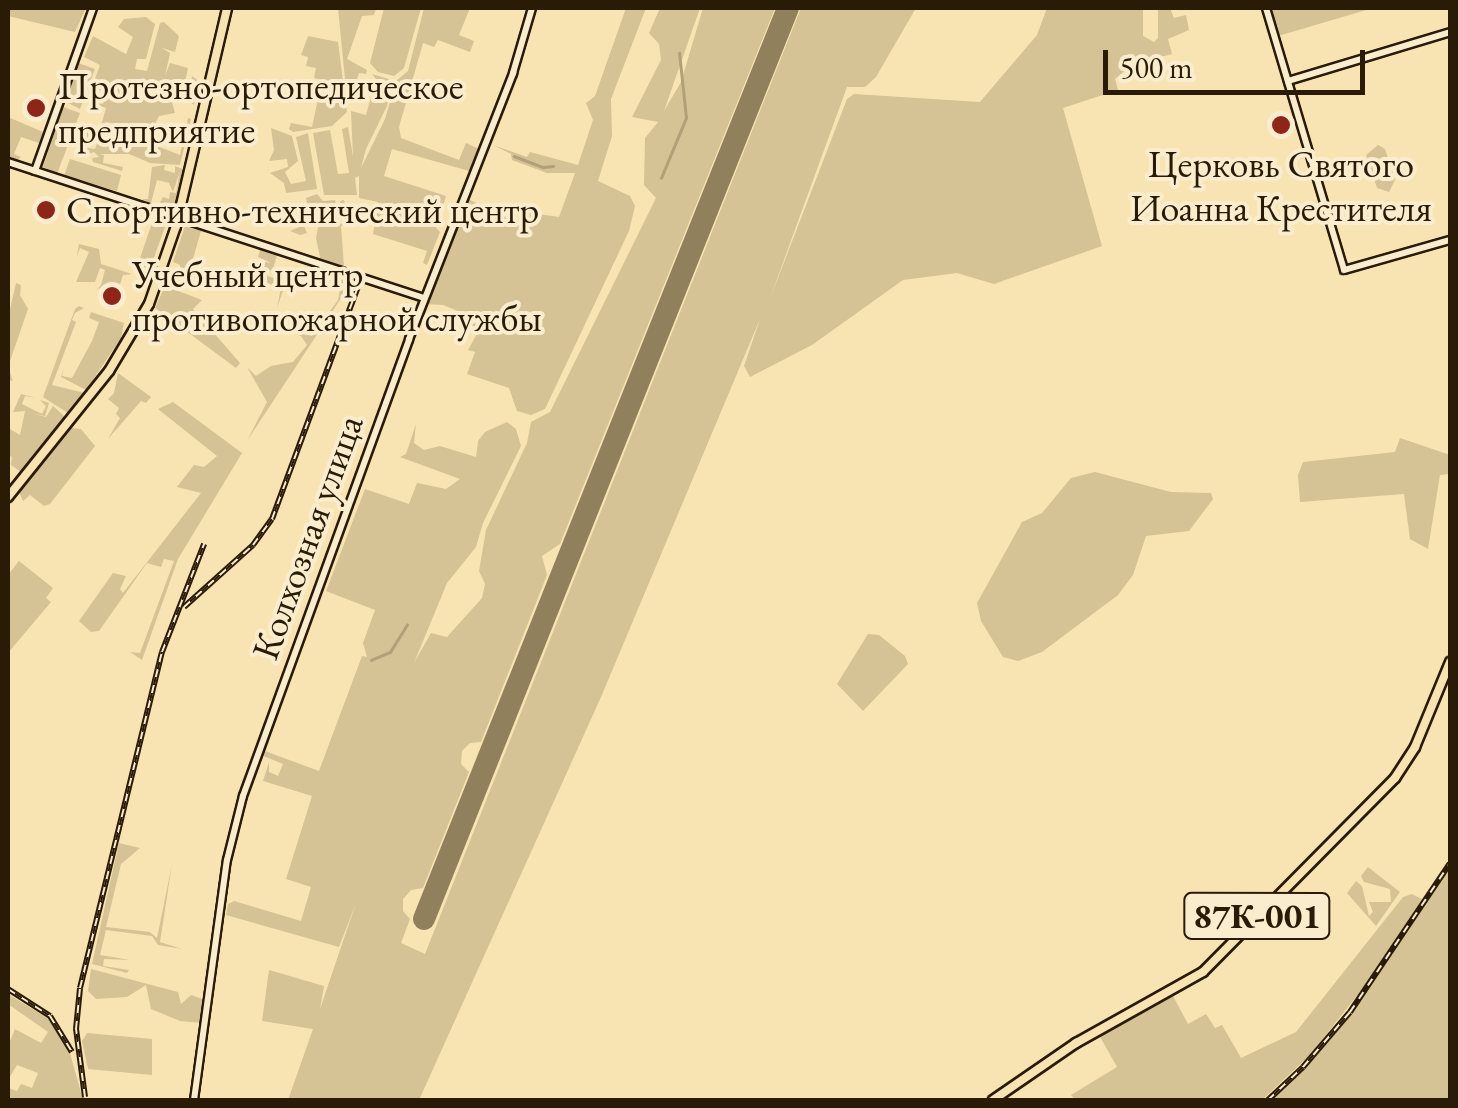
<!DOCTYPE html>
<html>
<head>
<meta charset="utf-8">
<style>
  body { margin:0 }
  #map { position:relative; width:1458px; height:1108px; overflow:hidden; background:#f8e4b2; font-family:"EB Garamond",serif }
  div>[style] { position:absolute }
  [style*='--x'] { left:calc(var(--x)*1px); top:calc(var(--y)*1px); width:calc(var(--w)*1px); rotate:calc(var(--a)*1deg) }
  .green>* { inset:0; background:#d5c295 }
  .stream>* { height:2.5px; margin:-1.25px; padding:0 1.25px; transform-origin:1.25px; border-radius:1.25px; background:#b2a078 }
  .runway>* { height:22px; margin:-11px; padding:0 11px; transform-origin:11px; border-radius:11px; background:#91805c }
  .roads { filter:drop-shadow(2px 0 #2a1b07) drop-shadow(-2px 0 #2a1b07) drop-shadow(0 2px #2a1b07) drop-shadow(0 -2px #2a1b07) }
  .secondary>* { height:6px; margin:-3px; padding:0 3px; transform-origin:3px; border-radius:3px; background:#faedcd }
  .primary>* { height:8px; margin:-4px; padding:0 4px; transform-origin:4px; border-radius:4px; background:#f8e4b2 }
  .rail>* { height:6px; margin-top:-3px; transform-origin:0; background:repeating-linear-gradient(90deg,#faedcd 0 8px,#2a1b07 0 16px); box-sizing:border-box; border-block:2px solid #2a1b07 }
  .dots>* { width:28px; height:28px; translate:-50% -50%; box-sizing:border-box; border:5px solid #faedcd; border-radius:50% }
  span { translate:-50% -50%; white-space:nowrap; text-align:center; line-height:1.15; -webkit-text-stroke:8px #faedcd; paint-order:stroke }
  .shield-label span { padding:2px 8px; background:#faedcd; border:2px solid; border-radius:8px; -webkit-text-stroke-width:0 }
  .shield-label { font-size:35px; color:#2a1b07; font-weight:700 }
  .poi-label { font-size:38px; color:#2a1b07 }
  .left { translate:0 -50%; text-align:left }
  .street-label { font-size:38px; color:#2a1b07 }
  .frame { position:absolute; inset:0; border:10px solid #2a1b07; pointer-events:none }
  .scale { position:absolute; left:1103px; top:50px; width:262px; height:45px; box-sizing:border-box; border:5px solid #2a1b07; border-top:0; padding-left:12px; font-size:30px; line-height:35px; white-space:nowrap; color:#2a1b07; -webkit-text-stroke:8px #faedcd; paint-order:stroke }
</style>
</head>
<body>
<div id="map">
  <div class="green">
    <div style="clip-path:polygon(8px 8px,86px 8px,75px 32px,8px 16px)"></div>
    <div style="clip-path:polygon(338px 8px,376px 9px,374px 15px,362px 16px,347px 59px,367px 70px,366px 74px,359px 73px,357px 79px,345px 79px)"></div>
    <div style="clip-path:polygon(384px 8px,421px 8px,404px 68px,394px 76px,378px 72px,370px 63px)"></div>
    <div style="clip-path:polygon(424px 8px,470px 8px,459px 35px,474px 41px,470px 52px,438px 40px,434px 47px,423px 43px,399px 127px,401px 138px,459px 160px,466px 143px,479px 149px,469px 171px,392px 149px,384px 176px,446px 196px,436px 228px,440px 232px,427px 265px,423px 263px,427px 251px,373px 234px,378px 202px,359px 198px,359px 176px,355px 178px,357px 195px,324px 195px,313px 133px,330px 130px,338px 174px,349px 173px,342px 129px,348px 127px,353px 157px,351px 111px,366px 115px,376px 79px,372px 74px,392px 80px,387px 106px,366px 149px,361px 168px,385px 119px,396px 81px,408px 71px)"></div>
    <div style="clip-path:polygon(626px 8px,646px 8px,611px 99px,612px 136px,598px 181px,630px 196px,635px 206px,629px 231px,545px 409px,531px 415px,517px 411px,509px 388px,467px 374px,475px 352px,468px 350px,479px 330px,465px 322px,478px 324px,480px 320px,443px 305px,425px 304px,466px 198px,517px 223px,530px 205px,538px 214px,559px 217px,575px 173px,547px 173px,512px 160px,511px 154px,493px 145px,527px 157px,530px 152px,578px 165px,593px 120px,586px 103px,595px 96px)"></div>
    <div style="clip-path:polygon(660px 8px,700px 8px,664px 111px,681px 82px,703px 8px,775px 8px,560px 544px,542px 556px,547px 575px,481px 742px,470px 743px,462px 751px,461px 764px,469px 772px,423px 888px,411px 890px,403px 899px,403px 911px,410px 919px,401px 943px,425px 954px,801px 8px,916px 8px,876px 77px,865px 87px,847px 87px,769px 301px,847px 99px,854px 94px,980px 102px,1037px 35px,1047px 8px,1143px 8px,1143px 36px,1154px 42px,1158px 38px,1158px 8px,1170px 8px,1174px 18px,1186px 15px,1189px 30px,1168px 39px,1172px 54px,1133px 64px,1115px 79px,1118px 90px,1063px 108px,1102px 246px,994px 284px,957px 273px,903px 280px,812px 345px,750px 377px,744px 366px,760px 319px,601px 697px,419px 1100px,288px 1100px,313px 1029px,262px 1021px,269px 970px,324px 986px,320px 1009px,356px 903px,339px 947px,226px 915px,228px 904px,234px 901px,301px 921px,311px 887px,286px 879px,312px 796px,263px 781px,269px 762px,269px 772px,278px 776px,283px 764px,261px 755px,264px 745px,265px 751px,319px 771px,362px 656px,367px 657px,363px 643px,375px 610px,326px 591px,365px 489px,409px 504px,417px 483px,446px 489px,460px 479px,400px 457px,406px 454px,416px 424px,414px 443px,424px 450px,440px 446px,476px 457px,478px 441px,485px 432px,507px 422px,516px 429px,521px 446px,483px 523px,476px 547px,447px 583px,414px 663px,431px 633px,447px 637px,482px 598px,485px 584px,479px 571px,486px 530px,527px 443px,531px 422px,550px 412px,656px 198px,644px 185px,645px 138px,658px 122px,632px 117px,661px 60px,659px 44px,649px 33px)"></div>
    <div style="clip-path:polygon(1270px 8px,1373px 8px,1278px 36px)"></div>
    <div style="clip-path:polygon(146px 17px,155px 24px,146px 59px,137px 59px,135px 69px,147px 71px,160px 23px,164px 22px,179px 36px,175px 52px,162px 48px,170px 53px,165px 76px,170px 63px,188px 68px,185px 82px,191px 83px,192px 76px,200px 82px,194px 105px,185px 98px,188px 84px,179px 80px,170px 95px,175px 113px,159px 116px,150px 134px,117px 130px,117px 124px,105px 122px,103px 133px,116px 135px,116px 141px,157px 146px,180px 155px,188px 118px,191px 119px,180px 165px,150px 163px,129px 154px,99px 154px,104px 155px,103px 163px,123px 167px,122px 171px,93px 162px,92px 158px,99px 157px,94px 152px,84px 156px,87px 148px,95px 149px,99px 139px,76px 137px,84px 124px,99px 133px,106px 108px,88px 102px,91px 96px,92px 101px,103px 104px,106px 93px,92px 87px,100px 65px,84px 57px,93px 36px,126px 54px,133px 37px,118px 27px,124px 19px)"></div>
    <div style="clip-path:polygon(308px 36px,338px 42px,347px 112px,332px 126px,293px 132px,289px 129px,291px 123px,312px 127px,322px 80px,314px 78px,316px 68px,306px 66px,308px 57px,301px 55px)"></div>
    <div style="clip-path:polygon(78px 63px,95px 69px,80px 109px,66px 102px)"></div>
    <div style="clip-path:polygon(63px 107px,80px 113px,57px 174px,43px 167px)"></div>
    <div style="clip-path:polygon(8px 117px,43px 132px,39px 143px,21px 137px,14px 154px,21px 157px,18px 160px,8px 160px)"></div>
    <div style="clip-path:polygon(271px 128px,292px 136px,298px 161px,285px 172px,291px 184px,306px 181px,296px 137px,308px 133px,317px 189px,286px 193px,284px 183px,270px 173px,288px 167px,287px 159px,269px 161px,274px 150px)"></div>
    <div style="clip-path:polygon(1378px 145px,1385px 149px,1395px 180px,1389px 192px,1377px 188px,1366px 155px)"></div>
    <div style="clip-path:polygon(70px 159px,121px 175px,117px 191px,64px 176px)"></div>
    <div style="clip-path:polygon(165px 165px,164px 170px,175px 173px,175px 166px,185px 170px,176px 204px,169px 209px,153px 203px,159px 205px,163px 197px,169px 199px,170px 192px,176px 193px,180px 171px,173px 192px,169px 183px,157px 180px,151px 203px,142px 199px,148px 199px,152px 167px)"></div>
    <div style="clip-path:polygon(317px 194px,323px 201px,335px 200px,339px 220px,326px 227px,344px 223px,340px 201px,344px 200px,349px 224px,341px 226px,344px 267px,353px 272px,321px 262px,316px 238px,319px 223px,304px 226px,307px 233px,300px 235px,290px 231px,311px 222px,306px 198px)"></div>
    <div style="clip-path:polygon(152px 223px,165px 227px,148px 274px,137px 267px)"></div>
    <div style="clip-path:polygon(185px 226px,201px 231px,192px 262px,187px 263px,188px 281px,181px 279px,180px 265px,173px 262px)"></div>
    <div style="clip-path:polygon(79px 244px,99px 249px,101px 264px,132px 274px,123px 275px,117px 294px,98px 288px,93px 294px,101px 285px,105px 270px,100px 268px,95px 282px,76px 282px,89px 252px,80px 248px,77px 256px)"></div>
    <div style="clip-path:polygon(261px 247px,314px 266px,277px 255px,273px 269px,312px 273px,309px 283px,307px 278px,288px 272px,285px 277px,269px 270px,267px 276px,286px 282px,277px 308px,281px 288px,264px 282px,266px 275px,254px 269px,256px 261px,271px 263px,258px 257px)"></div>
    <div style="clip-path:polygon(316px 267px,350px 278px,345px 292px,247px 441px,267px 402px,247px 367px,256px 376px,271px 366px,293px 362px,307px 345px,301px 336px,271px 324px,312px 336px,338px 300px,342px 277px)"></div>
    <div style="clip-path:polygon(16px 283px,21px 285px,20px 295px,28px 309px,8px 367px,13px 381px,8px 380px,8px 318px)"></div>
    <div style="clip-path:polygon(165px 286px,202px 300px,193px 309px,240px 363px,236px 368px,155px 308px)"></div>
    <div style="clip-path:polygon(79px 306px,84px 308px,75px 313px,72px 320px,76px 322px,52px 385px,85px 393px,68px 413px,43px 397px,75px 309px)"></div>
    <div style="clip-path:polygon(91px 312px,124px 323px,121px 338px,86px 390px,61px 377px,64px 368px,62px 376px,72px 378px,92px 341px,99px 322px,89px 318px)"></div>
    <div style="clip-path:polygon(118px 373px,151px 397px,146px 403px,141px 401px,108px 439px,120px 418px,116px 414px,119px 408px,108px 399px,114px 393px)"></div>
    <div style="clip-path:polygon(21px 394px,36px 398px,25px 396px,22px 404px,42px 414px,46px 406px,40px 400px,49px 403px,45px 416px,31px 413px,46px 417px,53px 406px,65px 417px,21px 472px,11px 465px,12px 457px,8px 455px,10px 429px,20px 435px,25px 411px,13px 412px)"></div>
    <div style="clip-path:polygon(173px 402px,242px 453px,178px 559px,142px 660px,130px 652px,140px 653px,174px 561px,164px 559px,161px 567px,147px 563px,99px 631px,91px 632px,79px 621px,113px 573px,126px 576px,120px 589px,123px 593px,201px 493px,177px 487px,194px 465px,204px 467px,217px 456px,158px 409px)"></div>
    <div style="clip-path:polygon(72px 428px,81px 429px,95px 446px,50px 504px,44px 506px,30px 495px,23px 501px,19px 492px)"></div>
    <div style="clip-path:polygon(1400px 438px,1450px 455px,1450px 474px,1440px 475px,1428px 549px,1410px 539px,1404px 494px,1300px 502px,1298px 475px,1303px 462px,1395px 452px)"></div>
    <div style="clip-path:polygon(1095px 472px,1171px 492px,1211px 493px,1213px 499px,1189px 531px,1146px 536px,1133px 575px,1118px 595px,1042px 652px,1018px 661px,1003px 657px,981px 621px,977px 603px,1022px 522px,1042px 513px,1071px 478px)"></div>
    <div style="clip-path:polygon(19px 561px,53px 588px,46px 598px,51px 602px,8px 653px,8px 575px)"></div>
    <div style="clip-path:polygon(868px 634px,879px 635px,905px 656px,908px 664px,863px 711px,837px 684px)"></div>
    <div style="clip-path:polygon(119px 843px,140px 848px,121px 864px,106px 927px,150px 932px,157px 938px,172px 864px,160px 942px,182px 949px,158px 945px,152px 936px,106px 930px,100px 955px,130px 960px,104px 959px,103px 966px,129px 970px,127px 973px,92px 964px)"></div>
    <div style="clip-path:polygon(1368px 867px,1400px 892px,1376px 926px,1347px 893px,1356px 881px,1362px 886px,1369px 916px,1373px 912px,1369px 902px,1391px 902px,1390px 889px,1364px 882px,1361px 876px)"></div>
    <div style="clip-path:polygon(1450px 868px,1450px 1100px,1271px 1100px,1362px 1000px)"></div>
    <div style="clip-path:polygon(1412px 894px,1422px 899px,1363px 988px,1309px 1056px,1262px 1100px,1075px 1100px,1071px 1095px,1117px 1067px,1099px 1035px,1173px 996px,1188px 1024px,1206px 1014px,1215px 1028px,1222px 1025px,1241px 1058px,1296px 1032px,1403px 897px)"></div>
    <div style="clip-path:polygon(91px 969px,178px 992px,181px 1004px,191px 995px,202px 999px,202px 1023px,180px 1021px,151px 1009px,146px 985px,127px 997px,96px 999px,88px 991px)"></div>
    <div style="clip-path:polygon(8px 994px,55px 1023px,68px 1046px,83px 1100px,8px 1100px,8px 1081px,8px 1088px,17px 1091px,21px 1084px,32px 1088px,38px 1073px,17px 1065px,8px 1080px,8px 1046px,15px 1029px,41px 1043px,48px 1032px,8px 1004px)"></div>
    <div style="clip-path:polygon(87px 1033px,152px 1039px,152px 1075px,88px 1069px,82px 1041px)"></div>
  </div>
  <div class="stream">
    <div style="--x:514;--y:156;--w:31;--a:21"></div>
    <div style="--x:543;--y:167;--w:10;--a:-6"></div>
    <div style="--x:661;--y:178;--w:65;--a:-67.4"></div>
    <div style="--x:686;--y:118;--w:65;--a:-96.1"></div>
    <div style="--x:371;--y:660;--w:21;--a:-23"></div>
    <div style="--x:390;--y:652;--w:32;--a:-58"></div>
  </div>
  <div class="runway">
    <div style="--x:424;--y:919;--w:981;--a:-68.22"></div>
  </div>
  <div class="roads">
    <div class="secondary">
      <div style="--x:1266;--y:8;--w:273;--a:73.4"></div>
      <div style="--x:1344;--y:270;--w:110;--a:-15.8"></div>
      <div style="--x:1288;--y:81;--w:169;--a:-16.8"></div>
      <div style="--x:8;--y:162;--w:438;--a:18.1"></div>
      <div style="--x:35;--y:171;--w:173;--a:-70.4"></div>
      <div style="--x:194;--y:1100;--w:242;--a:-82.2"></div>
      <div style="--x:227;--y:860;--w:66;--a:-76"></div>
      <div style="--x:243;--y:796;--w:486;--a:-70"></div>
      <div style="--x:409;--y:339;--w:286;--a:-68.6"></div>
      <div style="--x:513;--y:73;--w:68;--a:-73.7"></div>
    </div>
    <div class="primary">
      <div style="--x:8;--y:497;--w:161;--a:-51.3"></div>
      <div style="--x:109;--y:371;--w:78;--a:-59.2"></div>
      <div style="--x:149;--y:304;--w:83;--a:-70.9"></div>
      <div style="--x:176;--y:226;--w:224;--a:-76.8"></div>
      <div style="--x:993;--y:1100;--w:101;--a:-34.5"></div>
      <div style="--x:1076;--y:1043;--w:145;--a:-29.2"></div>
      <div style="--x:1203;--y:972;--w:273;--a:-45.3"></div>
      <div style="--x:1395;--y:778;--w:37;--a:-57"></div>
      <div style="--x:1415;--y:747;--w:92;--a:-67.6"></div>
    </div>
  </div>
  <div class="rail">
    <div style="--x:184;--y:607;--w:93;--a:-41.9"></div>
    <div style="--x:253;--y:545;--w:32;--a:-54"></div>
    <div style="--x:272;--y:519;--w:248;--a:-69.7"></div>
    <div style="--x:8;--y:989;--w:50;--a:32.7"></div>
    <div style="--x:50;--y:1016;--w:42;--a:58.6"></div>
    <div style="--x:85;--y:1097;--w:69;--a:-97.5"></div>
    <div style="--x:76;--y:1029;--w:41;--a:-84.4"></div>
    <div style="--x:80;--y:988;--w:346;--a:-76.3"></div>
    <div style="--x:162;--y:652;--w:116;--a:-68.7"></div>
    <div style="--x:1268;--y:1100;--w:48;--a:-43.3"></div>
    <div style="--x:1303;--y:1067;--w:72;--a:-49.5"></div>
    <div style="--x:1350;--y:1012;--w:179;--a:-56.1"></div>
  </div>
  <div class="dots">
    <div style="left:36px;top:108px;background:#8f2418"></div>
    <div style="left:1281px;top:125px;background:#8f2418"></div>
    <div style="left:46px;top:210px;background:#8f2418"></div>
    <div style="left:112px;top:296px;background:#8f2418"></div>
  </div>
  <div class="shield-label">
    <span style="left:1257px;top:916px">87К-001</span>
  </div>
  <div class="poi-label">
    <span class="left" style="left:58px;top:108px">Протезно-ортопедическое<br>предприятие</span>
    <span style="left:1281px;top:186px">Церковь Святого<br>Иоанна Крестителя</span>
    <span class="left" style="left:66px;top:210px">Спортивно-технический центр</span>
    <span class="left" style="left:132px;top:296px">Учебный центр<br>противопожарной службы</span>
  </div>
  <div class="street-label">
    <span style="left:307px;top:537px;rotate:-70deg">Колхозная улица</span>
  </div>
  <div class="frame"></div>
  <div class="scale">500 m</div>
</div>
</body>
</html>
